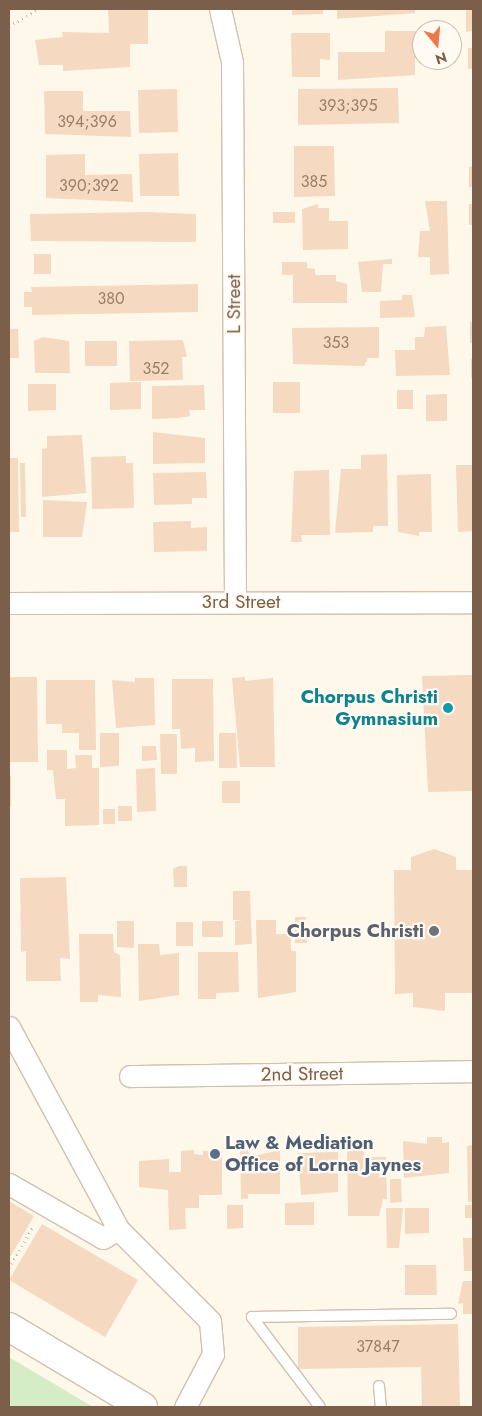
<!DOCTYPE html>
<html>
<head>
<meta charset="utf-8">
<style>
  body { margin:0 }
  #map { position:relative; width:482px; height:1416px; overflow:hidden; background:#fef8eb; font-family:Jost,sans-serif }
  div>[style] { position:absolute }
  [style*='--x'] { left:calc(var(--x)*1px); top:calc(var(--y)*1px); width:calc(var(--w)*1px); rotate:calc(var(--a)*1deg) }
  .green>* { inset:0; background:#d5edc7 }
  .building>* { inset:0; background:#f5d9c1 }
  .path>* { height:3px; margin-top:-1.5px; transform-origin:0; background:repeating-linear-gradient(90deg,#dbbca3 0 1px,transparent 0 5px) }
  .roads { filter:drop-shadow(1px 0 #d2c0af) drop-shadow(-1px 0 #d2c0af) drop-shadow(0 1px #d2c0af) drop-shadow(0 -1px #d2c0af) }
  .service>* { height:10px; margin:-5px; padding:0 5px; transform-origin:5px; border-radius:5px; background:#fff }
  .minor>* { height:21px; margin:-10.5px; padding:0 10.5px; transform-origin:10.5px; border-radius:10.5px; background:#fff }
  .secondary>* { height:28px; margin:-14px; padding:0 14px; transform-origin:14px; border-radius:14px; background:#fff }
  .dots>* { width:14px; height:14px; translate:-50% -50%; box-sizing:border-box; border:2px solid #fffbf3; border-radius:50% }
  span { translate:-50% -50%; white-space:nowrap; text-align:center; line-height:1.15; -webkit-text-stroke:4.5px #fffbf3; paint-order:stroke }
  .number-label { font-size:16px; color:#9a7e68 }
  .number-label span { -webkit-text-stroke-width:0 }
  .street-label { font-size:19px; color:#7c5f4b }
  .culture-label { font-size:19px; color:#0d838f; font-weight:700 }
  .right { translate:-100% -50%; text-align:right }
  .worship-label { font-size:19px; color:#5b616d; font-weight:700 }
  .service-label { font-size:19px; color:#4e5e75; font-weight:700 }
  .left { translate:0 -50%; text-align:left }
  .frame { position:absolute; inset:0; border:10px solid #7c5f4b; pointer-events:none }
  .north { position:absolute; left:412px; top:20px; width:50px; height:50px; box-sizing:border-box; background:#fffbf3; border:1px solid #cbbdb0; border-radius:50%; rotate:163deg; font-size:14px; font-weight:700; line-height:20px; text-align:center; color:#7c5f4b }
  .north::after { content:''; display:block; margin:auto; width:18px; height:22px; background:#ed794b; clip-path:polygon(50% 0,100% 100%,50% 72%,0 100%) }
</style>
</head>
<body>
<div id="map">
  <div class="green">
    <div style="clip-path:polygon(9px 1357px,93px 1407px,9px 1407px)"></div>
  </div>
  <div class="building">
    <div style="clip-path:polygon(108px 9px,148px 9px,148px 44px,130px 44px,130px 67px,63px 71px,63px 65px,39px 65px,35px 40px,63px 37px,62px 32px,109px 33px)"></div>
    <div style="clip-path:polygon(292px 9px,323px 9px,323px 14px,292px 15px)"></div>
    <div style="clip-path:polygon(337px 9px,415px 9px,415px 13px,337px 19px)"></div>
    <div style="clip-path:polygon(466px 10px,473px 10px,473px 31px,466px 32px)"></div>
    <div style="clip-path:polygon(385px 31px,422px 31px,422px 58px,415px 58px,415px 75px,338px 80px,338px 52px,385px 52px)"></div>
    <div style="clip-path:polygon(291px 33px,330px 33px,330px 60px,320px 59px,320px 77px,292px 77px)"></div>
    <div style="clip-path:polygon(468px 48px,473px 48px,473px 69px,468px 69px)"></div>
    <div style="clip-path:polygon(398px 88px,399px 123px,298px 125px,298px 89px)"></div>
    <div style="clip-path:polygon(177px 89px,178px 132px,139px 133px,138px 90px)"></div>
    <div style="clip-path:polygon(44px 91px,83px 91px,83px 111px,130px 111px,131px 137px,45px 134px)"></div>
    <div style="clip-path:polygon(294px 146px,334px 146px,335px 196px,294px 197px)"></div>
    <div style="clip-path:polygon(178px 153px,179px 196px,140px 196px,139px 154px)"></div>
    <div style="clip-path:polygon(85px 154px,85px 175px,132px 174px,133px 202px,46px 198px,46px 155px)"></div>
    <div style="clip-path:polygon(473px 166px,473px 187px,469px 187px,469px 167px)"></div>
    <div style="clip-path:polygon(425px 201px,447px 201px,449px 274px,430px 275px,430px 257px,418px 257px,420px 231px,430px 231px)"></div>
    <div style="clip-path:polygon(318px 204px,318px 208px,329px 208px,329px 221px,348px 221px,348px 249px,303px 250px,302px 209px)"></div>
    <div style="clip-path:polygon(469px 204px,473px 204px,473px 225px,469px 225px)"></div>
    <div style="clip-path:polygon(146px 212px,196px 214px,196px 242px,31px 241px,30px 214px)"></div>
    <div style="clip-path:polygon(273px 212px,295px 212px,295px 223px,273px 223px)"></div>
    <div style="clip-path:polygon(34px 254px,51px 254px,51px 274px,34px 274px)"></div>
    <div style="clip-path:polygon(392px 259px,392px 264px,383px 264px,381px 292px,362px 292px,358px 262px)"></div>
    <div style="clip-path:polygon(282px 262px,307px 262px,307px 268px,315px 269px,315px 275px,336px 275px,336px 281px,347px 284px,347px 303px,293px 303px,293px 275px,282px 275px)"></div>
    <div style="clip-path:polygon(198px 284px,198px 312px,32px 315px,32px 307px,24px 307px,24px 292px,32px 292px,31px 287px)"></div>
    <div style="clip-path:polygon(402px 295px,412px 295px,415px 317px,380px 318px,380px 301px,402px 300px)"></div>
    <div style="clip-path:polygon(470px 322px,473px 322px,473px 343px,470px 343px)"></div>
    <div style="clip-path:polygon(446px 326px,450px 375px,396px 376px,395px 350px,415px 350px,415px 337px,424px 337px,425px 327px)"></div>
    <div style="clip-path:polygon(379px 327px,379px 358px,368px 358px,364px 366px,293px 364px,292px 328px)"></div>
    <div style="clip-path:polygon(9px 329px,18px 329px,19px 358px,9px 358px)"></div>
    <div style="clip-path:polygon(43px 337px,69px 341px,70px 373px,35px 373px,34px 341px)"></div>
    <div style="clip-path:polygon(183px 340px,187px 357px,182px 357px,183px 380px,130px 381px,129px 341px)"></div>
    <div style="clip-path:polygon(85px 341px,117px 341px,117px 366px,85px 366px)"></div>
    <div style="clip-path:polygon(471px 359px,473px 359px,473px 379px,471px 379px)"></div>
    <div style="clip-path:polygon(141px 382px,141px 409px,110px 410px,110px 383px)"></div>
    <div style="clip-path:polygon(273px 382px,300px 382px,300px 413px,273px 413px)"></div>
    <div style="clip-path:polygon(28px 384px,56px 384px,56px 410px,28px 411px)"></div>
    <div style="clip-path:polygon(204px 385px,205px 410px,189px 410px,190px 416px,179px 418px,152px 419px,152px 386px)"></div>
    <div style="clip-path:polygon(397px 390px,413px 390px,413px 409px,397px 409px)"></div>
    <div style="clip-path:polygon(447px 394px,447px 421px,426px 421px,426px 395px)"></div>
    <div style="clip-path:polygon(153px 432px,205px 438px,205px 463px,153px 464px)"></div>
    <div style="clip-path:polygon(82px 435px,86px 493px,42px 497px,42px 449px,47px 448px,47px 436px)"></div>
    <div style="clip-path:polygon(387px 454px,388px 526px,373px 526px,373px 532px,335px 533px,341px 469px,361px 469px,361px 455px)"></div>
    <div style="clip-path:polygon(126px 456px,126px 463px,133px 463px,134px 508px,92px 509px,91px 457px)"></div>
    <div style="clip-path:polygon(9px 458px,18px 458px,19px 532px,9px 532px)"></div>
    <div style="clip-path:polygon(20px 463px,25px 463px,26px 517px,21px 517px)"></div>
    <div style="clip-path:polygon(456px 465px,473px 465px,473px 531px,458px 532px)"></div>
    <div style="clip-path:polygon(329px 470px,330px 535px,301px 535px,302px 542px,291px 542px,294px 471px)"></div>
    <div style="clip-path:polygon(206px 472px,207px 498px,192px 498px,192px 504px,154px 505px,153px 473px)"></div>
    <div style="clip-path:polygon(431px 474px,432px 532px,419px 532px,419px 536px,398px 532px,397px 475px)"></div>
    <div style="clip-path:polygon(43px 500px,87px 502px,82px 537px,43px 537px)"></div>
    <div style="clip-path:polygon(191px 521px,191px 528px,207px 527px,207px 551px,154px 552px,153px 522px)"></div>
    <div style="clip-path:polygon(473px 675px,473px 791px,428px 792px,422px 676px)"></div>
    <div style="clip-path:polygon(9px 677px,37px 677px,38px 762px,9px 762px)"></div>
    <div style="clip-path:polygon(245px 677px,245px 681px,273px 678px,275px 767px,240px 767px,232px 678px)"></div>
    <div style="clip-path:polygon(135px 678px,154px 678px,155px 725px,116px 728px,112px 680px,135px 682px)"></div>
    <div style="clip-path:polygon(172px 679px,213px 679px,214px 761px,195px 762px,195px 748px,181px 749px,180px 729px,172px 729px)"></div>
    <div style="clip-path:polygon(46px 680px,95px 680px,96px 750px,79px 750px,79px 733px,62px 733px,62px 724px,46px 724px)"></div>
    <div style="clip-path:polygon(100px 733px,119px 733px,119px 766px,100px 767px)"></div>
    <div style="clip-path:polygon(219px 733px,236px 733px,237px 768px,219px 768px)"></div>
    <div style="clip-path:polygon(160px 734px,177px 734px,177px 774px,161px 774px)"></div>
    <div style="clip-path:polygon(142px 746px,156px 746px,157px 760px,142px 761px)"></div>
    <div style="clip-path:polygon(47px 750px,67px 750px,67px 769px,76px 768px,75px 755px,92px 755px,92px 768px,99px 768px,99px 825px,65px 826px,65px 799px,56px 799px,53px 770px,47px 770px)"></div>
    <div style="clip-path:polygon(155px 768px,156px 811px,137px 812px,136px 769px)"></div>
    <div style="clip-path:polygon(9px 776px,11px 776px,11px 807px,9px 807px)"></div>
    <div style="clip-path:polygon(222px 781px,240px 781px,240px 803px,222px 803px)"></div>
    <div style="clip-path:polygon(118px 806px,132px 806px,132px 821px,118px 821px)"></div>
    <div style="clip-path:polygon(103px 809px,115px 809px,115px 824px,103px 824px)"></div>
    <div style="clip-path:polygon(434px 849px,456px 857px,456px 870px,473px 870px,473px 993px,445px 993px,445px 1011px,413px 1007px,413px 993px,395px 994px,394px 870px,411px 870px,411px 857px)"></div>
    <div style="clip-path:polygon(179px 866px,187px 866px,187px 887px,174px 887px,173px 869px)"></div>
    <div style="clip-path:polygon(66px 877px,70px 959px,60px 958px,61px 981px,26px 981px,26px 951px,21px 952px,20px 878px)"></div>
    <div style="clip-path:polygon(233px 891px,250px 891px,252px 944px,235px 945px,235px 921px,243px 920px,233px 920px)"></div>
    <div style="clip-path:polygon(295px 917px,306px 917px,307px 943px,295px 943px)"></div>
    <div style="clip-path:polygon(256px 920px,276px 920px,276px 934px,291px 934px,291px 951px,296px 951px,296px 992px,258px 998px)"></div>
    <div style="clip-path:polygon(117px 921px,134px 921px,134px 948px,117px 947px)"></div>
    <div style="clip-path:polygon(202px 921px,223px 921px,223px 937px,202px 937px)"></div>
    <div style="clip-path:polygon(176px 922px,193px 922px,193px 946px,176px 946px)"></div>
    <div style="clip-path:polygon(79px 934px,113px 934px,114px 952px,120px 955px,121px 997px,98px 995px,98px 1002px,80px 1002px)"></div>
    <div style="clip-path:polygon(138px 944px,159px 944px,160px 955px,179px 953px,179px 995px,139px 1001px)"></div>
    <div style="clip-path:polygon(198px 952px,238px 952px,239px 992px,216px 993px,216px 999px,198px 999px)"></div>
    <div style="clip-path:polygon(427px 1137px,442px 1137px,442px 1143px,449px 1142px,449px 1173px,404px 1178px,403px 1141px,427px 1144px)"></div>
    <div style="clip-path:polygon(240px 1143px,251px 1143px,250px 1157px,280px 1150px,280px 1194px,248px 1194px,248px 1199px,241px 1199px)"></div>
    <div style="clip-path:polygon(473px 1145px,473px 1202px,468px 1202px,467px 1146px)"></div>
    <div style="clip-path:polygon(364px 1149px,364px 1157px,386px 1157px,387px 1199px,383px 1199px,379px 1216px,348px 1216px,347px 1150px)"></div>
    <div style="clip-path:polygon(194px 1150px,194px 1154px,203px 1155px,203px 1151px,222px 1151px,222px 1195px,199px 1195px,199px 1208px,185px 1208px,186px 1229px,169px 1230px,168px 1190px,139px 1187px,139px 1161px,169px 1159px,169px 1172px,181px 1172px,181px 1151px)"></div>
    <div style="clip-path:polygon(338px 1152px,338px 1192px,301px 1195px,298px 1153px)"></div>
    <div style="clip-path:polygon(390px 1179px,401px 1179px,402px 1202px,390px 1203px)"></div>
    <div style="clip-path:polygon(9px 1201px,34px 1216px,9px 1259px)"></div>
    <div style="clip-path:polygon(314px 1202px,314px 1225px,285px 1225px,285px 1203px)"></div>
    <div style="clip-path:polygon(227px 1205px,243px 1205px,243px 1228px,227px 1229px)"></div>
    <div style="clip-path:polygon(465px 1205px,473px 1205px,473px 1218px,465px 1218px)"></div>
    <div style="clip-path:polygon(386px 1208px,403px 1208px,399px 1248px,387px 1248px)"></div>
    <div style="clip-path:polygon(405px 1208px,429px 1208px,429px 1233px,405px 1234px)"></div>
    <div style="clip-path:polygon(42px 1224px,138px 1280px,105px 1337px,9px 1280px)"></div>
    <div style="clip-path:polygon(463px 1238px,473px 1238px,473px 1271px,464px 1271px)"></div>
    <div style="clip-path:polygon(405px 1265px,436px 1265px,437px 1295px,405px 1295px)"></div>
    <div style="clip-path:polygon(463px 1281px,473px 1281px,473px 1314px,463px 1314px,463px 1303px,458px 1304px)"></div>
    <div style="clip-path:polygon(458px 1324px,460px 1407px,422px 1407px,421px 1367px,298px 1369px,298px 1327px)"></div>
  </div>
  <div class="path">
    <div style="--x:9;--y:26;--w:34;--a:-30"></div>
    <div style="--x:9;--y:1268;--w:50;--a:-59.8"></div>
  </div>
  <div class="roads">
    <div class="service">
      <div style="--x:379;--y:1386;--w:21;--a:85"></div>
      <div style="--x:320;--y:1407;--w:113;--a:-127.1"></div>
      <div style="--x:252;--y:1317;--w:199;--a:-0.9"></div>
    </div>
    <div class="minor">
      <div style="--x:220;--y:9;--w:54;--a:77.2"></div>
      <div style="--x:232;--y:62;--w:539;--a:89.68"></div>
      <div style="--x:9;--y:603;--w:464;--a:-0.1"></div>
      <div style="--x:9;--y:1027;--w:230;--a:61.6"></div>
      <div style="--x:118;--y:1229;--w:130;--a:45"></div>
      <div style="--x:210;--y:1321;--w:33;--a:85"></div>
      <div style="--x:213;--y:1354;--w:60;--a:117.8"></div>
      <div style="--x:130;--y:1076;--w:343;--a:-0.8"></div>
      <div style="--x:9;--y:1184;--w:108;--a:29.9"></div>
      <div style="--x:103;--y:1238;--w:17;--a:-31"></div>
    </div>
    <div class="secondary">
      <div style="--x:9;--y:1327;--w:156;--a:30.8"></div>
    </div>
  </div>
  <div class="dots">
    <div style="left:448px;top:708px;background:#0f9aa8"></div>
    <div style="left:434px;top:931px;background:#6b7280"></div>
    <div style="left:215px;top:1154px;background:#5c6f8a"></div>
  </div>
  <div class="number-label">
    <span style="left:348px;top:106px">393;395</span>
    <span style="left:87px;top:122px">394;396</span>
    <span style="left:314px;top:182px">385</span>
    <span style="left:89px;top:186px">390;392</span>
    <span style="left:111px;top:299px">380</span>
    <span style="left:336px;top:343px">353</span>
    <span style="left:156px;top:369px">352</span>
    <span style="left:378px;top:1347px">37847</span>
  </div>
  <div class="street-label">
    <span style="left:234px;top:304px;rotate:-90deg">L Street</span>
    <span style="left:241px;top:602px">3rd Street</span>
    <span style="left:302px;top:1074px;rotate:-1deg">2nd Street</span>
  </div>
  <div class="culture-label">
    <span class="right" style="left:438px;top:708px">Chorpus Christi<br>Gymnasium</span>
  </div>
  <div class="worship-label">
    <span class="right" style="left:424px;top:931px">Chorpus Christi</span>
  </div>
  <div class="service-label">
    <span class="left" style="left:225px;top:1154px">Law &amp; Mediation<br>Office of Lorna Jaynes</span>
  </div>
  <div class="frame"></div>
  <div class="north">N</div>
</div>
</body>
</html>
